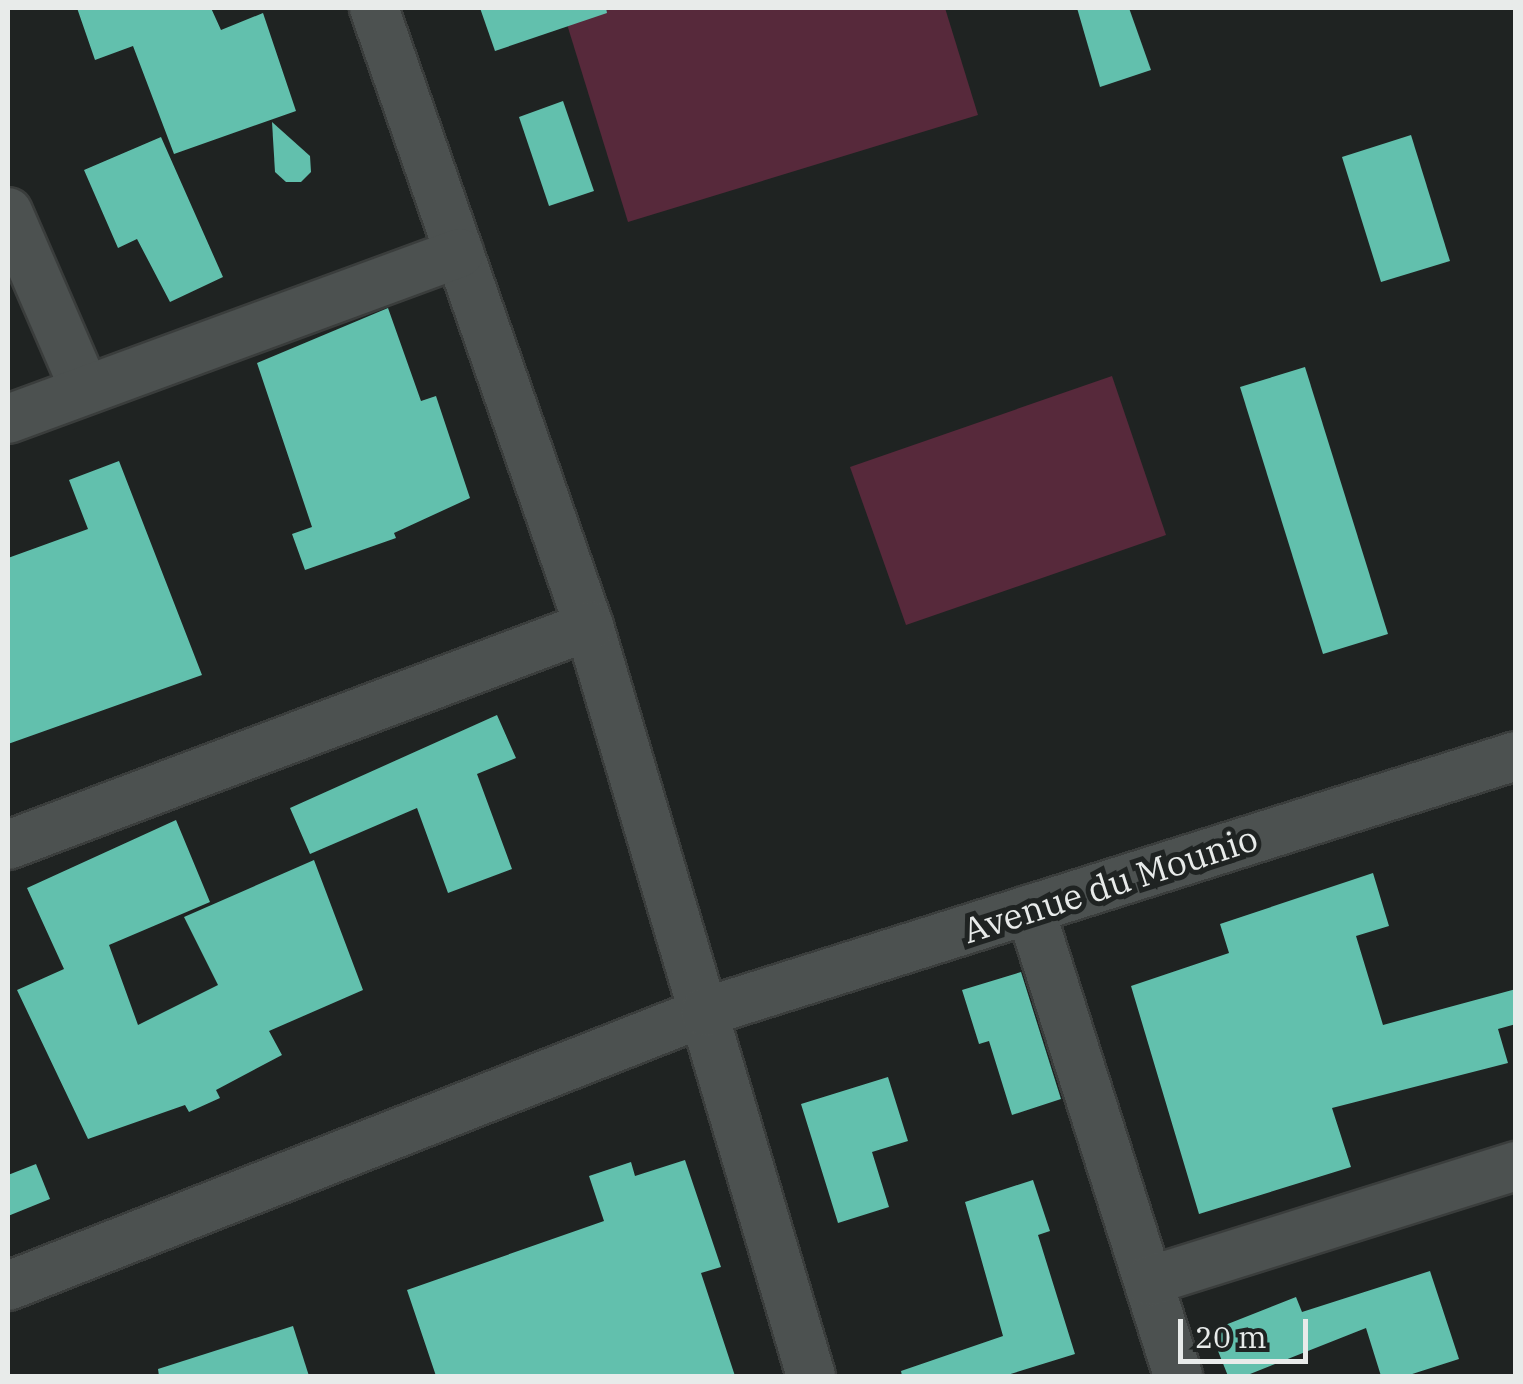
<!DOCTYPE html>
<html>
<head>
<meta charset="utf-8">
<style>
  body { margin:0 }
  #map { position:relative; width:1523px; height:1384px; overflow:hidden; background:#1f2322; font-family:"IBM Plex Serif",serif }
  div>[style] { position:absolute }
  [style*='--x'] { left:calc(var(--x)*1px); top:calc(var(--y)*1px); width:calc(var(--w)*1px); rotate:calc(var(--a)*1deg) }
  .green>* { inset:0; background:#57293b }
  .building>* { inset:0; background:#62c0ad }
  .roads { filter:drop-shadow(2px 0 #3a3d3c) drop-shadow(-2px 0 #3a3d3c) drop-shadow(0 2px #3a3d3c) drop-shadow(0 -2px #3a3d3c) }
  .minor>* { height:48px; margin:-24px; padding:0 24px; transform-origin:24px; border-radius:24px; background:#4c5150 }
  span { translate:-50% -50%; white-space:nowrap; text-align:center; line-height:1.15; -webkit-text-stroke:10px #1f2322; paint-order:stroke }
  .street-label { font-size:35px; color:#e8ebea }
  .frame { position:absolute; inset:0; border:10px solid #e8ebea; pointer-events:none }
  .scale { position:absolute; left:1178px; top:1319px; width:130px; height:45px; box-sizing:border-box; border:5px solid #e8ebea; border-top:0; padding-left:12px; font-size:30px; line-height:35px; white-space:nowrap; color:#e8ebea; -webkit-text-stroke:8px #1f2322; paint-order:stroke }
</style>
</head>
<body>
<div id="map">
  <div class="green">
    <div style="clip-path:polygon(562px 8px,945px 8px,978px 115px,628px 222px)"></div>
    <div style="clip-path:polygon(1112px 376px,1166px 535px,906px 625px,850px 467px)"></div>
  </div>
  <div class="building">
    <div style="clip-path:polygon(77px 8px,211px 8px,221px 30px,263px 13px,296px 111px,174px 154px,133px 46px,95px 60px)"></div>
    <div style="clip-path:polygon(480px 8px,606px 8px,607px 13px,495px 51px)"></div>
    <div style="clip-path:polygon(1077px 8px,1129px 8px,1151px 70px,1100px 87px)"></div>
    <div style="clip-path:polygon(563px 101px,594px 191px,549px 206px,519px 117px)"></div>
    <div style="clip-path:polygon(272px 122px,310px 156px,311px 172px,301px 182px,286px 182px,275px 172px)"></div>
    <div style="clip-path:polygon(1411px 135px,1450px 261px,1381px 282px,1342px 157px)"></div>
    <div style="clip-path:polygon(161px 137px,223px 277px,170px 302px,137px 239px,118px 248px,84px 170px)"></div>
    <div style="clip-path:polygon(388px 308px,421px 401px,436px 396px,470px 498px,394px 533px,396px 538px,305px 570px,292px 534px,312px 527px,257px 363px)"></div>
    <div style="clip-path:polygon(1305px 367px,1388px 634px,1323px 654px,1240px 387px)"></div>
    <div style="clip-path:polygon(119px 461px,202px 675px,8px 744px,8px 558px,88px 529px,69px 480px)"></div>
    <div style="clip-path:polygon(497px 715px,516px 758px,477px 774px,512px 869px,448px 893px,417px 808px,310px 854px,290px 808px)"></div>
    <div style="clip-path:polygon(176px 820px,210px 902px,109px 945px,138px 1025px,218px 985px,184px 917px,314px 860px,363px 990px,269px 1031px,282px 1055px,216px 1090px,220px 1098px,189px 1112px,185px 1105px,88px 1139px,17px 990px,64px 969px,27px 888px)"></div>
    <div style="clip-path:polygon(1373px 873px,1389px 926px,1356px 936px,1383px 1025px,1516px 989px,1516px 1024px,1498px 1029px,1508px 1063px,1332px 1108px,1351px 1167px,1199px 1214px,1131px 986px,1229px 953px,1220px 924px)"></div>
    <div style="clip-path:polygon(1021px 972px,1061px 1099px,1012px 1115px,989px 1041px,979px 1044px,962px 990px)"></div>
    <div style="clip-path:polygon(888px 1077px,908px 1141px,872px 1152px,889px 1207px,838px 1223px,801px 1104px)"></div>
    <div style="clip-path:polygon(685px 1160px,721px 1267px,701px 1273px,735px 1376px,436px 1376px,407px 1290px,604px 1221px,589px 1176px,631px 1162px,635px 1176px)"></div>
    <div style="clip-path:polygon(36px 1164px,50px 1199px,8px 1216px,8px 1175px)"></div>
    <div style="clip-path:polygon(1033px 1180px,1050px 1231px,1038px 1235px,1075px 1354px,1004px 1376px,902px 1376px,901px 1371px,1003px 1336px,965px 1202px)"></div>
    <div style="clip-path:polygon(1430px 1271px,1459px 1359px,1406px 1376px,1381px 1376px,1366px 1328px,1245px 1376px,1228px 1376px,1210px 1331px,1296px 1297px,1302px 1312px)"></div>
    <div style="clip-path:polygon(293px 1326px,309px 1376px,159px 1376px,158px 1369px)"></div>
  </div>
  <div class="roads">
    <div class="minor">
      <div style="--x:374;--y:8;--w:654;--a:70.82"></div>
      <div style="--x:589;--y:626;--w:782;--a:73.51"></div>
      <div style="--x:8;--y:212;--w:194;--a:66.6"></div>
      <div style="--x:8;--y:419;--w:481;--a:-20.2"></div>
      <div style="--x:8;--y:845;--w:621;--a:-20.65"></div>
      <div style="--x:1030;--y:909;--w:490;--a:72.4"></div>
      <div style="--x:1149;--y:1281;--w:385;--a:-17.4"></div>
      <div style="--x:8;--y:1286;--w:749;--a:-21.46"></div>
      <div style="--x:705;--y:1012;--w:850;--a:-17.52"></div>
    </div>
  </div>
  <div class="street-label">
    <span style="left:1110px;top:884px;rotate:-18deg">Avenue du Mounio</span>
  </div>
  <div class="frame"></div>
  <div class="scale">20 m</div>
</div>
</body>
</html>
